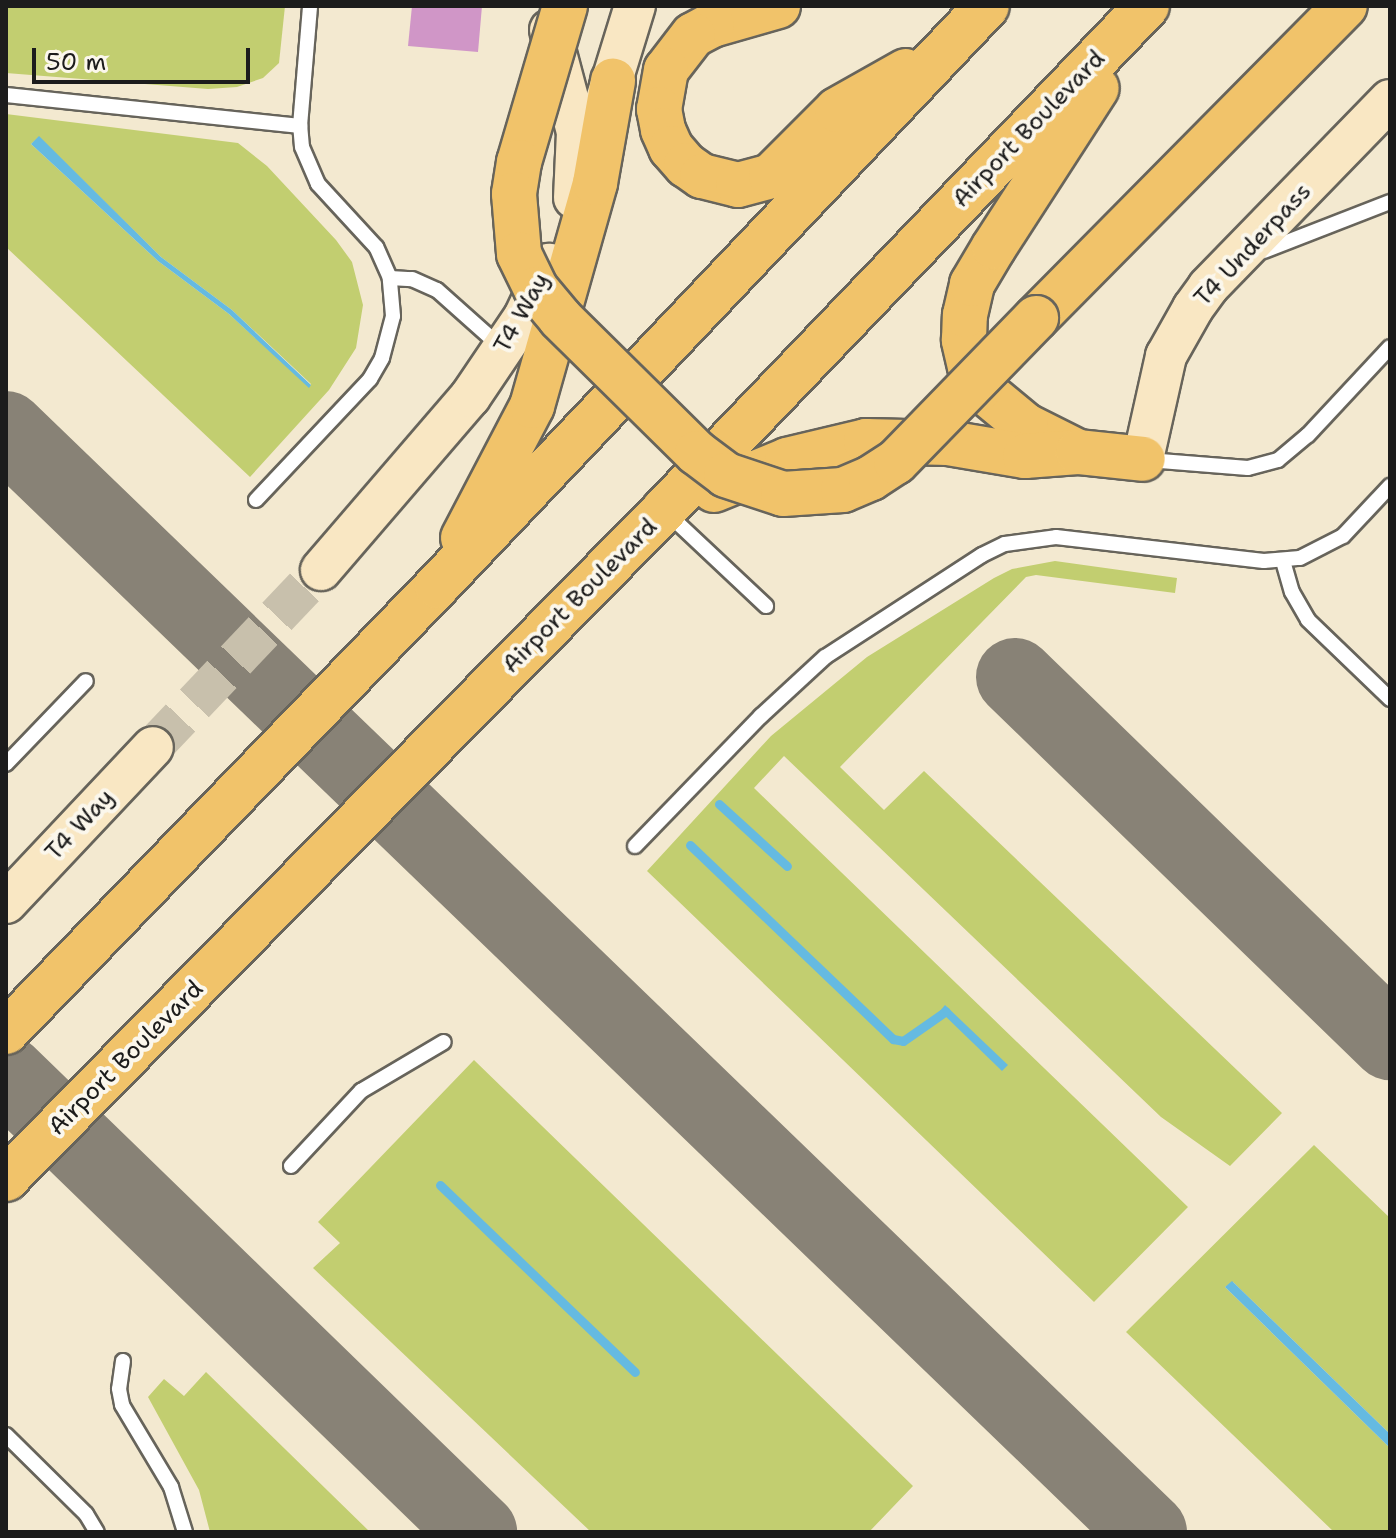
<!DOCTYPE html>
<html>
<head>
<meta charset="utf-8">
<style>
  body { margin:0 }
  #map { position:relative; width:1396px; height:1538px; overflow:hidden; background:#f3e9d0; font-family:"Shantell Sans",sans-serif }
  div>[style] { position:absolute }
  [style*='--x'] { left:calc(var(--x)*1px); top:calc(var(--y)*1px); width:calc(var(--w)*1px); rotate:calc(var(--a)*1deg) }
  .green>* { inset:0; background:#c2ce70 }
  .water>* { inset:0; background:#65bae1 }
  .stream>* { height:9px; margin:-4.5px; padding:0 4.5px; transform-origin:4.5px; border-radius:4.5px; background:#65bae1 }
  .taxiway>* { height:78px; margin:-39px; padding:0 39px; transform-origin:39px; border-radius:39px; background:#888276 }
  .building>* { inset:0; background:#d096c7 }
  .secondary-tunnel>* { height:40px; margin-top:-20px; transform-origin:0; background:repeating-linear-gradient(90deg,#c8c0ac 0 40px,transparent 0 60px) }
  .roads { filter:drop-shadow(2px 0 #67645b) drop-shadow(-2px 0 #67645b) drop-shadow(0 2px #67645b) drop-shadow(0 -2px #67645b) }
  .lane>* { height:14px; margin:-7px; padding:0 7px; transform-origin:7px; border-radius:7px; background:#fff }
  .secondary>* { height:40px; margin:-20px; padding:0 20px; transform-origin:20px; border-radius:20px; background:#f9e7c3 }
  .highway>* { height:44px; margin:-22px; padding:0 22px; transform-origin:22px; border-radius:22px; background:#f1c36a }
  .bridges { filter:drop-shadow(2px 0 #67645b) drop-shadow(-2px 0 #67645b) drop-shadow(0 2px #67645b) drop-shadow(0 -2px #67645b) }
  .highway-bridge>* { height:44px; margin:-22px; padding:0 22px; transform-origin:22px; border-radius:22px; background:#f1c36a }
  span { translate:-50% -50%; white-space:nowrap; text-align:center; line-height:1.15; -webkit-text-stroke:8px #fbf7ec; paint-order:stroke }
  .street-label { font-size:24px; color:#1c1c1c }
  .frame { position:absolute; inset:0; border:8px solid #1c1c1c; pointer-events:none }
  .scale { position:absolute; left:32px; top:48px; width:218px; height:36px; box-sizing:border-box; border:4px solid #1c1c1c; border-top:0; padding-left:10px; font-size:24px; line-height:28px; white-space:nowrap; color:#1c1c1c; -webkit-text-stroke:6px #fbf7ec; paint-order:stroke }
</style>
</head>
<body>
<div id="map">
  <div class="green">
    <div style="clip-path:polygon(6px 6px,285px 6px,279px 63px,263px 78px,237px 87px,208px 89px,6px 73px)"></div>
    <div style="clip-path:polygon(evenodd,6px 114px,238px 143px,267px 166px,336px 240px,352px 262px,363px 305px,356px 348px,329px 390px,250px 477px,6px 247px,6px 114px,39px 137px,161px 257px,232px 310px,311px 384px,309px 387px,229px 314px,158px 261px,31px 144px,39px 137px)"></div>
    <div style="clip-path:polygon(1055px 561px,1177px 578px,1175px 593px,1036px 575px,1026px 577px,840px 767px,884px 810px,924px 771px,1282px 1113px,1230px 1166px,1161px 1117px,784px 756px,754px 788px,1188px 1207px,1094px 1302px,647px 871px,771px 736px,867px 657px,994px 578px,1012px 569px)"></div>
    <div style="clip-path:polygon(474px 1060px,913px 1486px,869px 1532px,591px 1532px,313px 1268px,340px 1243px,318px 1222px)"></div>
    <div style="clip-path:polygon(1314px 1145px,1390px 1218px,1390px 1434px,1233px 1282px,1225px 1287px,1390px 1448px,1390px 1532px,1334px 1532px,1126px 1332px)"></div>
    <div style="clip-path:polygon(206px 1372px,370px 1532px,210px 1532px,199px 1490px,148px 1397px,164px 1379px,184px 1396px)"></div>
  </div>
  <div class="water">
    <div style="clip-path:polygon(39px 136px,161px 257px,232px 310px,311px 385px,309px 388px,229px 314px,158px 261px,31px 144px)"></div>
    <div style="clip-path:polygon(945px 1005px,1008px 1065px,1002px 1071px,940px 1011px)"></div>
    <div style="clip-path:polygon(1232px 1281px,1390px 1434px,1390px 1448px,1225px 1287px)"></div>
  </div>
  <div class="stream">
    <div style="--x:719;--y:804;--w:92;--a:42.4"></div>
    <div style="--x:690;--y:845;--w:281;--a:43.7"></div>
    <div style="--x:893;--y:1039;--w:10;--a:11"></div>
    <div style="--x:903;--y:1041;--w:52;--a:-34.9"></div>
    <div style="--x:440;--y:1185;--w:270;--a:43.8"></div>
  </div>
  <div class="taxiway">
    <div style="--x:6;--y:430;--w:1587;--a:43.98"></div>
    <div style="--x:1015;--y:677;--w:523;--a:44.15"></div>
    <div style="--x:6;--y:1074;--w:658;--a:44.14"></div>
  </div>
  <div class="building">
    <div style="clip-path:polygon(412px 6px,482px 6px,478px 52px,408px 46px)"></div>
  </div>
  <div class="secondary-tunnel">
    <div style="--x:153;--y:747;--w:244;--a:-46.5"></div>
  </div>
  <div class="roads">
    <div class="lane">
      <div style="--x:6;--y:95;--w:296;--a:6"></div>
      <div style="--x:1264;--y:251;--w:135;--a:-21.3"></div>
      <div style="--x:390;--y:278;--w:22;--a:3"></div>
      <div style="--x:412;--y:279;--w:27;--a:24"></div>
      <div style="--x:437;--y:290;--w:86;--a:41.7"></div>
      <div style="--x:1148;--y:460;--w:100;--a:4.6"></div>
      <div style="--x:1248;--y:468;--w:31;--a:-15"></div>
      <div style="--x:1278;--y:460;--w:39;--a:-40"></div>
      <div style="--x:1308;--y:435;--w:120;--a:-47"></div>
      <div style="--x:256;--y:500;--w:166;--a:-46.7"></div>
      <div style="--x:370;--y:379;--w:24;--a:-60"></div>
      <div style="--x:382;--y:358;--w:43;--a:-75.3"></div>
      <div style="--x:393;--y:316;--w:38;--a:-95"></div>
      <div style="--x:390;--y:278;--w:34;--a:-114"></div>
      <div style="--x:376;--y:247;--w:86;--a:-132.6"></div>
      <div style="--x:318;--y:184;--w:40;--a:-113.4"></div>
      <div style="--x:302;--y:147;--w:21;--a:-95"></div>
      <div style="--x:300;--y:126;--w:120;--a:-85.2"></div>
      <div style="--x:667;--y:513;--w:136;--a:43.2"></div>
      <div style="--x:1283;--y:561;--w:32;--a:74"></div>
      <div style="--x:1292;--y:592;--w:32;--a:60"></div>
      <div style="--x:1308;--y:620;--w:114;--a:43.9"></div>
      <div style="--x:6;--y:764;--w:115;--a:-46.1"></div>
      <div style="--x:635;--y:846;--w:181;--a:-45.9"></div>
      <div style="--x:761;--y:716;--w:87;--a:-42.7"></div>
      <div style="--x:825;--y:657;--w:187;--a:-33"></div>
      <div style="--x:982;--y:555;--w:25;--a:-26"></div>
      <div style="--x:1005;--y:544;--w:51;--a:-7.8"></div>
      <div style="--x:1056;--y:537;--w:209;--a:6.6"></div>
      <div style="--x:1264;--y:561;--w:36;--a:-5"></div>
      <div style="--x:1300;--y:558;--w:48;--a:-27.1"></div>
      <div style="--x:1343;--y:536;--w:69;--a:-46.8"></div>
      <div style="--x:291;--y:1166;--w:103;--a:-47"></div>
      <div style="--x:361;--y:1091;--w:96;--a:-30.6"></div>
      <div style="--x:123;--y:1361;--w:28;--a:98"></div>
      <div style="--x:119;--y:1389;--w:16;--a:79"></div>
      <div style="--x:122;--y:1405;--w:96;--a:59.1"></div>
      <div style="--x:171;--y:1487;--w:47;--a:72.7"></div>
      <div style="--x:6;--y:1435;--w:112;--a:44.6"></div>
      <div style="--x:86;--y:1514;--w:21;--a:59"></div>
    </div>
    <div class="secondary">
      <div style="--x:550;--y:30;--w:106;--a:75.2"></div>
      <div style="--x:577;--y:132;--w:66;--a:92.6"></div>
      <div style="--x:602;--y:113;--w:112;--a:-72.9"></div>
      <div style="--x:1143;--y:459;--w:106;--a:-77.4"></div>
      <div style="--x:1166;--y:356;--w:55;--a:-60.6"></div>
      <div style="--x:1193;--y:308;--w:26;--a:-54"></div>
      <div style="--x:1208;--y:287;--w:261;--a:-45.8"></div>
      <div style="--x:321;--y:570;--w:228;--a:-49.3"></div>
      <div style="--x:470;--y:397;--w:97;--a:-56"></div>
      <div style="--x:524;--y:317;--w:59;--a:-64.7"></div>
      <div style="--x:6;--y:903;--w:214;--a:-46.7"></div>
    </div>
    <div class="highway">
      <div style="--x:778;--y:6;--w:69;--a:163.9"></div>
      <div style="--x:712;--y:25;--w:21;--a:152"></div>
      <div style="--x:693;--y:35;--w:44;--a:127.6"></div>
      <div style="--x:666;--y:70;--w:40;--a:100"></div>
      <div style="--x:659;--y:109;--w:21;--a:79"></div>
      <div style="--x:663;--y:130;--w:20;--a:66"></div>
      <div style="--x:671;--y:148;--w:23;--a:49"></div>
      <div style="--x:686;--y:165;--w:19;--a:35"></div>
      <div style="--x:702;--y:176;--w:37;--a:14"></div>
      <div style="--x:738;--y:185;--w:34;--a:-15"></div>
      <div style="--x:771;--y:176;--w:93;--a:-45"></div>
      <div style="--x:837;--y:110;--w:79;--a:-29.5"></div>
      <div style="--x:1036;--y:318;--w:439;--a:-45.3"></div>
      <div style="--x:1078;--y:452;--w:58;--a:-153.4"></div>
      <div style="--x:1026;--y:426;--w:60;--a:-140.4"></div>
      <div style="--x:980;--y:388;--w:23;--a:-115"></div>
      <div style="--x:970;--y:367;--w:28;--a:-103"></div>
      <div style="--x:964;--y:340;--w:25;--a:-88"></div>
      <div style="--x:965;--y:315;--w:32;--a:-77"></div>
      <div style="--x:972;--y:284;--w:43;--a:-59.3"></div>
      <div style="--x:994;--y:247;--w:189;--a:-57.1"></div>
      <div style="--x:714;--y:490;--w:79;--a:-22.3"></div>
      <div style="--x:787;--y:460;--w:81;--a:-13.5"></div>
      <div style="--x:866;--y:441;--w:82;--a:1.4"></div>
      <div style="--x:948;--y:443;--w:78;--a:9.6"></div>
      <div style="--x:1025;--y:456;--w:53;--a:-4.3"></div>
      <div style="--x:1078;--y:452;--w:65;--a:6.1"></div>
      <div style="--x:463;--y:538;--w:149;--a:-62.4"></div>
      <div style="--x:532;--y:406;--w:232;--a:-74.2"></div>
      <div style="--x:595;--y:183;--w:104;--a:-80"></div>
      <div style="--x:6;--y:1032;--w:620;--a:-45.98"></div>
      <div style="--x:437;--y:586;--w:799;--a:-46.52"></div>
      <div style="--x:6;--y:1179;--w:938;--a:-45.47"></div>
      <div style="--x:664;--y:510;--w:698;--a:-46.22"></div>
    </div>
  </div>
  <div class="bridges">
    <div class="highway-bridge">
      <div style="--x:565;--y:6;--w:163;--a:106.4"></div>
      <div style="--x:519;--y:162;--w:32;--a:99"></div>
      <div style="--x:514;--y:194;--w:60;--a:85.2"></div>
      <div style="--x:519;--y:254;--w:39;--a:64"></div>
      <div style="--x:536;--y:289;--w:38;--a:50"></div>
      <div style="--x:560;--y:318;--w:192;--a:44.6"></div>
      <div style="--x:697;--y:453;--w:36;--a:37"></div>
      <div style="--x:726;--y:475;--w:60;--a:18.4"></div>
      <div style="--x:783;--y:494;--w:60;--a:-3.8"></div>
      <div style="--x:843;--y:490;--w:30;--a:-23"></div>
      <div style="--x:871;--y:478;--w:30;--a:-33"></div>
      <div style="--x:896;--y:462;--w:201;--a:-45.8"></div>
    </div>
  </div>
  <div class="street-label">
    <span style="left:1029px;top:129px;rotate:-46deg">Airport Boulevard</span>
    <span style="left:1253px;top:245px;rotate:-47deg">T4 Underpass</span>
    <span style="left:522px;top:313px;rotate:-61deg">T4 Way</span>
    <span style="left:580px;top:596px;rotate:-45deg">Airport Boulevard</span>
    <span style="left:80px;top:825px;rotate:-47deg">T4 Way</span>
    <span style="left:126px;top:1058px;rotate:-45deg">Airport Boulevard</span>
  </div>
  <div class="frame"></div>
  <div class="scale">50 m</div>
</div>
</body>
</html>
